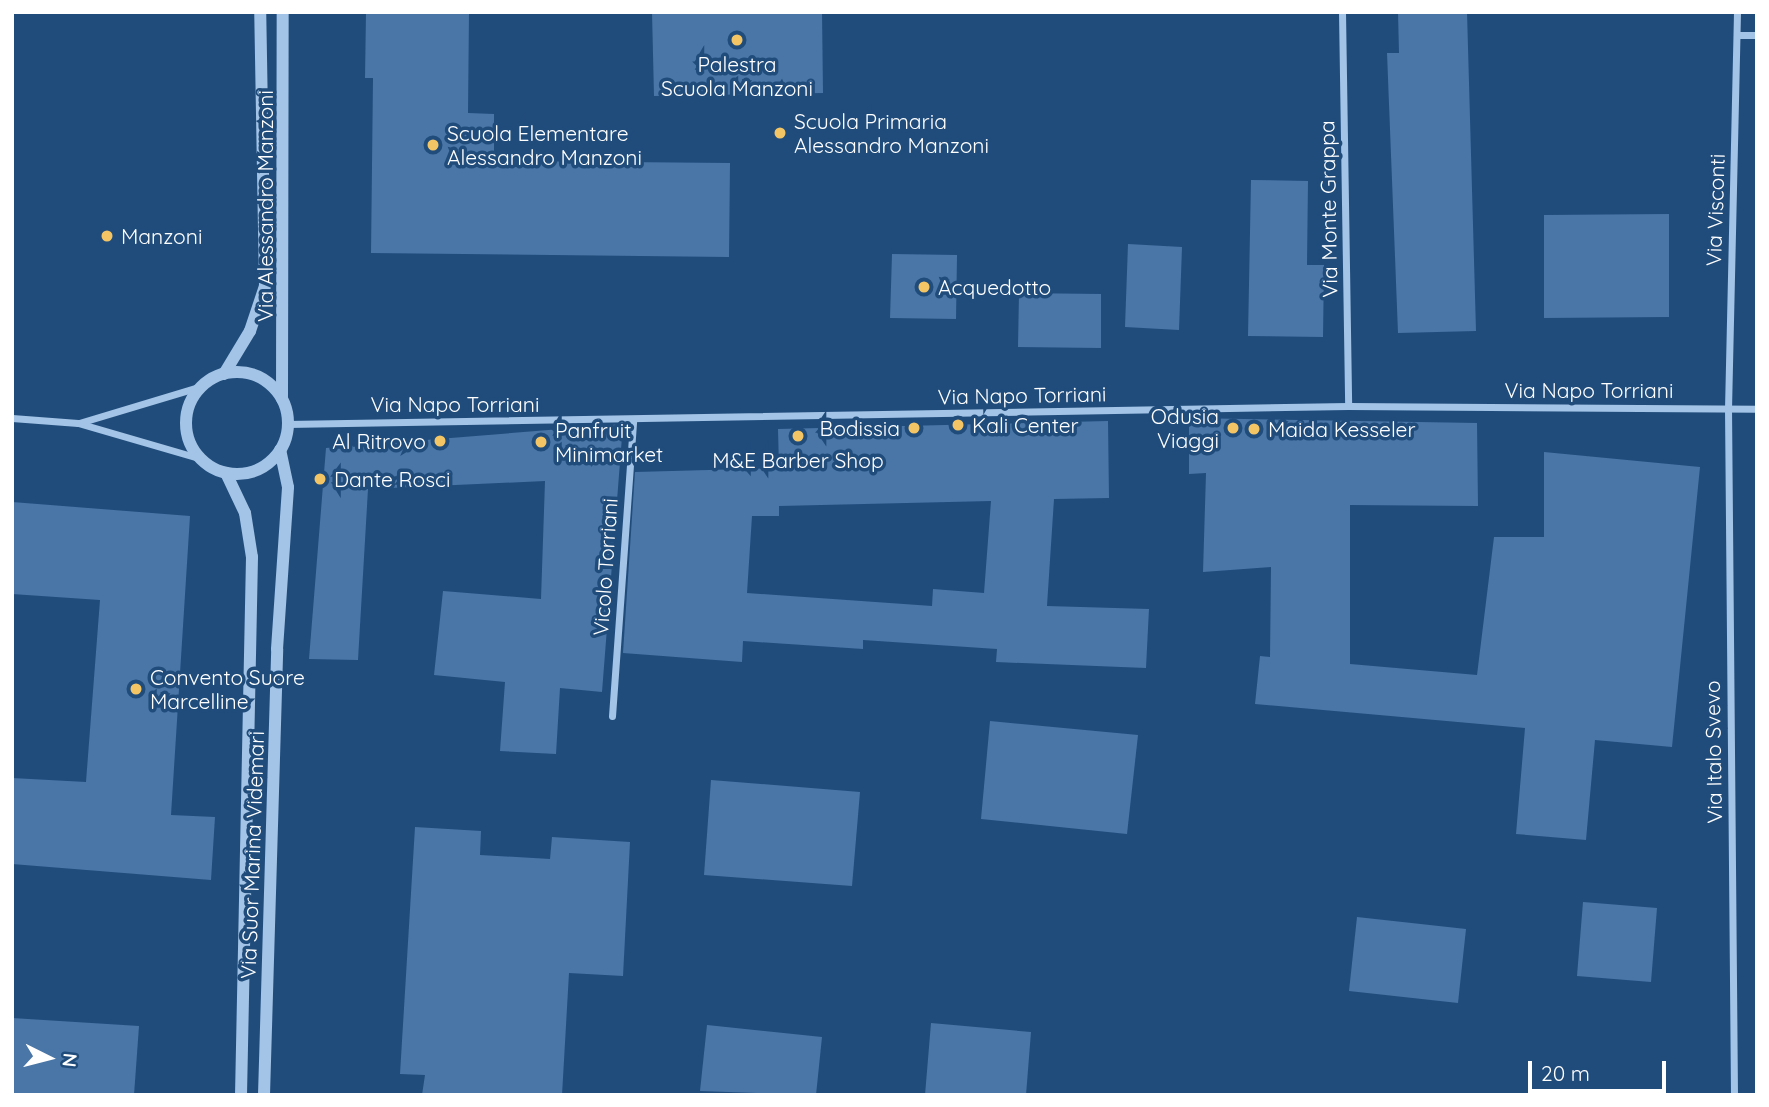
<!DOCTYPE html>
<html>
<head>
<meta charset="utf-8">
<style>
  body { margin:0 }
  #map { position:relative; width:1769px; height:1107px; overflow:hidden; background:#204c7c; font-family:Quicksand,sans-serif }
  div>[style] { position:absolute }
  [style*='--x'] { left:calc(var(--x)*1px); top:calc(var(--y)*1px); width:calc(var(--w)*1px); rotate:calc(var(--a)*1deg) }
  .building>* { inset:0; background:#4976a6 }
  .minor>* { height:7px; margin:-3.5px; padding:0 3.5px; transform-origin:3.5px; border-radius:3.5px; background:#a3c4e6 }
  .tertiary>* { height:12px; margin:-6px; padding:0 6px; transform-origin:6px; border-radius:6px; background:#a3c4e6 }
  .tertiary>.ring { margin:-6px; padding:0; box-sizing:content-box; background:none; border:12px solid #a3c4e6; border-radius:50% }
  .dots>* { width:19px; height:19px; translate:-50% -50%; box-sizing:border-box; border:4px solid #204c7c; border-radius:50% }
  span { translate:-50% -50%; white-space:nowrap; text-align:center; line-height:1.15; -webkit-text-stroke:7px #204c7c; paint-order:stroke }
  .poi-label { font-size:21px; color:#fff }
  .left { translate:0 -50%; text-align:left }
  .right { translate:-100% -50%; text-align:right }
  .street-label { font-size:21px; color:#fff }
  .frame { position:absolute; inset:0; border:14px solid #fff; pointer-events:none }
  .north { position:absolute; left:14px; top:1023px; width:70px; height:70px; -webkit-text-stroke:5px #204c7c; paint-order:stroke; rotate:96deg; font-size:19px; font-weight:700; line-height:28px; text-align:center; color:#fff }
  .north::after { content:''; display:block; margin:auto; width:24px; height:32px; background:#fff; clip-path:polygon(50% 0,100% 100%,50% 72%,0 100%) }
  .scale { position:absolute; left:1528px; top:1061px; width:138px; height:32px; box-sizing:border-box; border:4px solid #fff; border-top:0; padding-left:9px; font-size:21px; line-height:24px; white-space:nowrap; color:#fff; -webkit-text-stroke:5px #204c7c; paint-order:stroke }
</style>
</head>
<body>
<div id="map">
  <div class="building">
    <div style="clip-path:polygon(366px 12px,469px 12px,468px 113px,494px 114px,494px 161px,730px 163px,729px 257px,371px 253px,373px 78px,365px 78px)"></div>
    <div style="clip-path:polygon(652px 12px,822px 12px,823px 93px,654px 96px)"></div>
    <div style="clip-path:polygon(1398px 12px,1467px 12px,1476px 331px,1398px 333px,1387px 53px,1399px 53px)"></div>
    <div style="clip-path:polygon(1251px 180px,1308px 181px,1307px 265px,1324px 265px,1323px 337px,1248px 336px)"></div>
    <div style="clip-path:polygon(1669px 214px,1669px 317px,1544px 318px,1544px 215px)"></div>
    <div style="clip-path:polygon(1128px 244px,1182px 247px,1179px 330px,1125px 327px)"></div>
    <div style="clip-path:polygon(892px 254px,957px 255px,956px 319px,890px 318px)"></div>
    <div style="clip-path:polygon(1019px 293px,1101px 294px,1101px 348px,1018px 347px)"></div>
    <div style="clip-path:polygon(1189px 418px,1477px 423px,1478px 506px,1350px 505px,1350px 664px,1477px 675px,1494px 537px,1544px 537px,1544px 452px,1700px 467px,1672px 747px,1595px 740px,1586px 840px,1516px 834px,1525px 728px,1255px 704px,1260px 656px,1270px 657px,1271px 567px,1203px 572px,1206px 473px,1189px 474px)"></div>
    <div style="clip-path:polygon(evenodd,1108px 421px,1109px 498px,1054px 499px,1047px 606px,1149px 609px,1146px 668px,996px 662px,997px 649px,863px 640px,863px 649px,743px 641px,742px 662px,623px 653px,635px 472px,779px 468px,778px 429px,1108px 421px,991px 501px,984px 593px,933px 589px,932px 606px,747px 593px,752px 516px,779px 516px,779px 506px,991px 501px)"></div>
    <div style="clip-path:polygon(623px 424px,602px 692px,560px 688px,556px 754px,500px 751px,505px 682px,434px 675px,443px 591px,541px 599px,545px 481px,368px 489px,358px 660px,309px 659px,326px 448px)"></div>
    <div style="clip-path:polygon(12px 502px,190px 516px,171px 815px,215px 817px,211px 880px,12px 864px,12px 778px,86px 782px,100px 600px,12px 594px)"></div>
    <div style="clip-path:polygon(990px 721px,1138px 735px,1127px 834px,981px 819px)"></div>
    <div style="clip-path:polygon(711px 780px,860px 792px,852px 886px,704px 875px)"></div>
    <div style="clip-path:polygon(415px 827px,481px 831px,480px 855px,550px 859px,552px 837px,630px 842px,623px 976px,569px 973px,562px 1095px,422px 1095px,425px 1075px,400px 1074px)"></div>
    <div style="clip-path:polygon(1583px 902px,1657px 908px,1651px 982px,1577px 976px)"></div>
    <div style="clip-path:polygon(1357px 917px,1466px 929px,1458px 1003px,1349px 991px)"></div>
    <div style="clip-path:polygon(12px 1018px,139px 1026px,134px 1095px,12px 1095px)"></div>
    <div style="clip-path:polygon(931px 1023px,1031px 1032px,1026px 1095px,925px 1095px)"></div>
    <div style="clip-path:polygon(707px 1025px,822px 1037px,816px 1095px,700px 1091px)"></div>
  </div>
  <div class="minor">
    <div style="--x:1342;--y:12;--w:394;--a:89.1"></div>
    <div style="--x:1737;--y:35;--w:20;--a:0"></div>
    <div style="--x:12;--y:418;--w:66;--a:4.3"></div>
    <div style="--x:78;--y:423;--w:129;--a:16.2"></div>
    <div style="--x:79;--y:423;--w:128;--a:-16.7"></div>
    <div style="--x:287;--y:424;--w:1061;--a:-0.97"></div>
    <div style="--x:1348;--y:406;--w:409;--a:0.4"></div>
    <div style="--x:612;--y:716;--w:297;--a:-85.9"></div>
    <div style="--x:1734;--y:1095;--w:686;--a:-90.5"></div>
    <div style="--x:1728;--y:409;--w:397;--a:-88.7"></div>
  </div>
  <div class="tertiary">
    <div class="ring" style="left:186px;top:372px;width:90px;height:90px"></div>
    <div style="--x:224;--y:374;--w:50;--a:-58.8"></div>
    <div style="--x:250;--y:331;--w:47;--a:-71.6"></div>
    <div style="--x:265;--y:286;--w:274;--a:-91"></div>
    <div style="--x:282;--y:399;--w:387;--a:-89.9"></div>
    <div style="--x:226;--y:473;--w:44;--a:64.6"></div>
    <div style="--x:245;--y:513;--w:45;--a:81"></div>
    <div style="--x:252;--y:557;--w:538;--a:91.17"></div>
    <div style="--x:264;--y:1095;--w:446;--a:-88.3"></div>
    <div style="--x:277;--y:649;--w:162;--a:-86.1"></div>
    <div style="--x:288;--y:487;--w:38;--a:-102"></div>
  </div>
  <div class="dots">
    <div style="left:737px;top:40px;background:#f4c564"></div>
    <div style="left:780px;top:133px;background:#f4c564"></div>
    <div style="left:433px;top:145px;background:#f4c564"></div>
    <div style="left:107px;top:236px;background:#f4c564"></div>
    <div style="left:924px;top:287px;background:#f4c564"></div>
    <div style="left:958px;top:425px;background:#f4c564"></div>
    <div style="left:914px;top:428px;background:#f4c564"></div>
    <div style="left:1233px;top:428px;background:#f4c564"></div>
    <div style="left:1254px;top:429px;background:#f4c564"></div>
    <div style="left:798px;top:436px;background:#f4c564"></div>
    <div style="left:440px;top:441px;background:#f4c564"></div>
    <div style="left:541px;top:442px;background:#f4c564"></div>
    <div style="left:320px;top:479px;background:#f4c564"></div>
    <div style="left:136px;top:689px;background:#f4c564"></div>
  </div>
  <div class="poi-label">
    <span style="left:737px;top:76px">Palestra<br>Scuola Manzoni</span>
    <span class="left" style="left:794px;top:133px">Scuola Primaria<br>Alessandro Manzoni</span>
    <span class="left" style="left:447px;top:145px">Scuola Elementare<br>Alessandro Manzoni</span>
    <span class="left" style="left:121px;top:236px">Manzoni</span>
    <span class="left" style="left:938px;top:287px">Acquedotto</span>
    <span class="right" style="left:1219px;top:428px">Odusia<br>Viaggi</span>
    <span class="left" style="left:972px;top:425px">Kali Center</span>
    <span class="right" style="left:900px;top:428px">Bodissia</span>
    <span class="left" style="left:1268px;top:429px">Maida Kesseler</span>
    <span class="left" style="left:555px;top:442px">Panfruit<br>Minimarket</span>
    <span class="right" style="left:426px;top:441px">Al Ritrovo</span>
    <span style="left:798px;top:460px">M&amp;E Barber Shop</span>
    <span class="left" style="left:334px;top:479px">Dante Rosci</span>
    <span class="left" style="left:150px;top:689px">Convento Suore<br>Marcelline</span>
  </div>
  <div class="street-label">
    <span style="left:265px;top:206px;rotate:-90deg">Via Alessandro Manzoni</span>
    <span style="left:1328px;top:209px;rotate:-91deg">Via Monte Grappa</span>
    <span style="left:1715px;top:210px;rotate:-88deg">Via Visconti</span>
    <span style="left:1589px;top:390px">Via Napo Torriani</span>
    <span style="left:1022px;top:395px;rotate:-1deg">Via Napo Torriani</span>
    <span style="left:455px;top:404px">Via Napo Torriani</span>
    <span style="left:605px;top:567px;rotate:-86deg">Vicolo Torriani</span>
    <span style="left:1713px;top:752px;rotate:-91deg">Via Italo Svevo</span>
    <span style="left:252px;top:855px;rotate:-88deg">Via Suor Marina Videmari</span>
  </div>
  <div class="frame"></div>
  <div class="north">N</div>
  <div class="scale">20 m</div>
</div>
</body>
</html>
